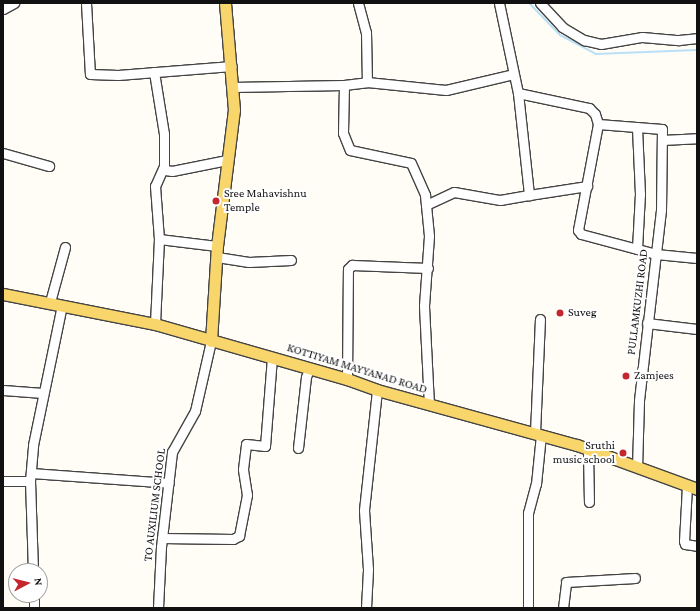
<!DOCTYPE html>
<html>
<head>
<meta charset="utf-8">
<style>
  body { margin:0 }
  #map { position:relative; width:700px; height:611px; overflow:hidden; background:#fffdf5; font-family:"Crimson Pro",serif }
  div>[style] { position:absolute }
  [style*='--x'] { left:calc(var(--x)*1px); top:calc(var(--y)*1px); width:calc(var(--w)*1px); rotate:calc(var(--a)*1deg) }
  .stream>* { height:2px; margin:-1px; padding:0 1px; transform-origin:1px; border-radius:1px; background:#b9e0f7 }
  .roads { filter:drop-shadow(1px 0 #444) drop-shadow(-1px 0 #444) drop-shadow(0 1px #444) drop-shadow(0 -1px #444) }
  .minor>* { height:9px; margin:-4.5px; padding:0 4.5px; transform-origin:4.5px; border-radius:4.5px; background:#fff }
  .major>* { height:11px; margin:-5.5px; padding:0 5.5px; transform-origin:5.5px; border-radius:5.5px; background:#f9d66b }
  .dots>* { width:11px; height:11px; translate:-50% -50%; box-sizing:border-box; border:2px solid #fff; border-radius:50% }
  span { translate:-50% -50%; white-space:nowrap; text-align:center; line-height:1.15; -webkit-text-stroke:4px #fff; paint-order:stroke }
  .poi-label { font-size:12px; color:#111 }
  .left { translate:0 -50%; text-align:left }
  .right { translate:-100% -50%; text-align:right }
  .street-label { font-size:12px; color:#111 }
  .frame { position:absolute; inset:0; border:4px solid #111; pointer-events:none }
  .north { position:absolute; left:8px; top:563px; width:40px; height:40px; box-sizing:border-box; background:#fff; border:1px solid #a0a0a0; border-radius:50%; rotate:83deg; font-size:11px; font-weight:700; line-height:16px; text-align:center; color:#111 }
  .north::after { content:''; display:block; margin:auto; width:14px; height:18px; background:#c4262e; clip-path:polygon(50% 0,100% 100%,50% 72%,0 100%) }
</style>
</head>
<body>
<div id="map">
  <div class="stream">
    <div style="--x:529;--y:3;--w:45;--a:45.9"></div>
    <div style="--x:560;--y:35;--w:41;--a:27.8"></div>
    <div style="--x:596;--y:54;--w:101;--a:-2.3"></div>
  </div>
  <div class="roads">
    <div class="minor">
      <div style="--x:86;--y:3;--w:71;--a:86.8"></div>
      <div style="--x:90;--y:74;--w:28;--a:2"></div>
      <div style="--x:118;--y:75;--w:114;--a:-4.5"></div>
      <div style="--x:358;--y:3;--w:30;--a:75"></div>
      <div style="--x:366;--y:32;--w:50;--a:88.9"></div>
      <div style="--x:499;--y:3;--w:92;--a:78.1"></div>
      <div style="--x:518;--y:93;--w:103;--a:83.8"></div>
      <div style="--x:529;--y:195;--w:59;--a:-8.8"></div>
      <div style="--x:540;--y:3;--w:33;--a:47"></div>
      <div style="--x:562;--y:27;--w:26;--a:31"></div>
      <div style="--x:584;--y:40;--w:17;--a:13"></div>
      <div style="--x:601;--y:44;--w:42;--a:-9.7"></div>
      <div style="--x:642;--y:37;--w:37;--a:5"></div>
      <div style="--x:679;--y:40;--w:18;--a:-6"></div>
      <div style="--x:3;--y:9;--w:13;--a:-29"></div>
      <div style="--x:154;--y:72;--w:63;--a:80.8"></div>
      <div style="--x:164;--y:134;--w:32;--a:90"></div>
      <div style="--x:164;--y:166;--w:22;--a:114"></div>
      <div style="--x:155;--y:186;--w:53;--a:85.7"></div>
      <div style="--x:159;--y:239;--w:85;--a:92.7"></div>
      <div style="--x:344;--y:85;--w:48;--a:91.2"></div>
      <div style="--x:343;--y:133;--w:18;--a:68"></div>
      <div style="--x:350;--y:150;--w:62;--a:12"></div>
      <div style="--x:411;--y:163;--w:35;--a:66"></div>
      <div style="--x:425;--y:195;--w:41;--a:84.4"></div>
      <div style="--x:429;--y:236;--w:70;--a:94.1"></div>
      <div style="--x:424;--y:306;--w:98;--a:87.1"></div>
      <div style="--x:232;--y:87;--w:112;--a:-1"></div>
      <div style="--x:344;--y:85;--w:23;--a:-7"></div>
      <div style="--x:367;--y:82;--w:79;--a:5.8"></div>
      <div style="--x:446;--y:90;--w:69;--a:-13.4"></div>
      <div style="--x:518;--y:93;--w:73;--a:11.9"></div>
      <div style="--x:589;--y:108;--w:8;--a:45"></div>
      <div style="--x:595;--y:114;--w:10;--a:73"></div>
      <div style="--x:598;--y:124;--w:108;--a:100.7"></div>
      <div style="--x:578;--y:230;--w:5;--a:53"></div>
      <div style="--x:581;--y:234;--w:78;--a:14.9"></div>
      <div style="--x:656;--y:254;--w:41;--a:5.6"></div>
      <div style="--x:598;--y:124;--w:64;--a:4.5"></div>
      <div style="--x:662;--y:129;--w:81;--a:90.7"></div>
      <div style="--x:661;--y:210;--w:192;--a:96.6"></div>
      <div style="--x:639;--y:401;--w:66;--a:91.7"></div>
      <div style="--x:662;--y:140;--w:35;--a:-3"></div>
      <div style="--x:3;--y:153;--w:48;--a:15.8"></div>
      <div style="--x:164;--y:166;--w:4;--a:76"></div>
      <div style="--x:165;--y:170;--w:7;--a:8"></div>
      <div style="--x:172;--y:171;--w:56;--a:-11.3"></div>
      <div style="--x:426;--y:205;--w:31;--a:-25"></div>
      <div style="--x:454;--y:192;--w:47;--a:9.9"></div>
      <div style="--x:500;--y:200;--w:29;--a:-10"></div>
      <div style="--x:159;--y:239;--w:58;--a:6.9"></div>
      <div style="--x:637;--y:249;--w:55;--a:-86.9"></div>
      <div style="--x:640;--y:194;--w:67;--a:-92.6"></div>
      <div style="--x:217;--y:257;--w:32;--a:9"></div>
      <div style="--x:249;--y:262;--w:42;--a:-2.7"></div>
      <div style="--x:50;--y:302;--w:57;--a:-74.7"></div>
      <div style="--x:647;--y:323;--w:50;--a:6.8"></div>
      <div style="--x:347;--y:379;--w:110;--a:-89.5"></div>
      <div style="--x:348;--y:269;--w:6;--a:-45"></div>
      <div style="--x:352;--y:265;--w:76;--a:2.3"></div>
      <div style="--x:3;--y:390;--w:40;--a:4.3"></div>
      <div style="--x:535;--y:433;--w:114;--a:-87.5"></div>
      <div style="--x:298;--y:448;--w:71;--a:-83.6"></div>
      <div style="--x:306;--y:377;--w:9;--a:-69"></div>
      <div style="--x:588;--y:451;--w:51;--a:88.9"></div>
      <div style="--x:31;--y:473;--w:138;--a:4.1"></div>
      <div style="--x:3;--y:481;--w:27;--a:0"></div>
      <div style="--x:687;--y:486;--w:55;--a:93.1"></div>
      <div style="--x:684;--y:541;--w:3;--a:72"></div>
      <div style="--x:685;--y:544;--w:12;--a:9"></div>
      <div style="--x:162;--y:538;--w:71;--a:0.8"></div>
      <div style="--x:233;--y:539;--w:7;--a:-27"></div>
      <div style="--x:239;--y:536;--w:42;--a:-79"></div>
      <div style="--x:247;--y:495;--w:26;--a:-99"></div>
      <div style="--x:243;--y:469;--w:25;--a:-83"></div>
      <div style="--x:246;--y:444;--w:19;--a:6"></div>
      <div style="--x:265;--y:446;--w:89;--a:-85.5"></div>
      <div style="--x:33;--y:571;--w:90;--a:-91.9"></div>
      <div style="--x:30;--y:481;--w:36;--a:-85"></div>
      <div style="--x:33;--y:445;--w:143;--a:-78.3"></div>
      <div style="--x:34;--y:595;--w:13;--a:90"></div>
      <div style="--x:158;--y:608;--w:61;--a:-87.2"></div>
      <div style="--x:161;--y:547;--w:96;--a:-83.4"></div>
      <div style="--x:172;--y:452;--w:47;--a:-60.7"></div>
      <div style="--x:195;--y:411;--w:72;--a:-77.1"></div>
      <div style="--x:366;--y:608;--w:39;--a:-87"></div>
      <div style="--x:368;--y:569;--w:59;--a:-93.9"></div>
      <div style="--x:364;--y:510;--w:121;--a:-83.8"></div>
      <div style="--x:528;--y:608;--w:95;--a:-90"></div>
      <div style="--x:528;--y:513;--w:30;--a:-75"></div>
      <div style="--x:536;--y:484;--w:49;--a:-84.2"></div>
      <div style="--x:563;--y:608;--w:26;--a:-83"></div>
      <div style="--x:566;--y:582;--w:69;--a:-3.3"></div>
    </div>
    <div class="major">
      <div style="--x:3;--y:294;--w:155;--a:11.2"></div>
      <div style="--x:155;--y:324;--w:200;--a:16"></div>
      <div style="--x:347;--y:379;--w:32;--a:20"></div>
      <div style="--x:377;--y:390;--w:207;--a:15.4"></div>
      <div style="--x:577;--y:445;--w:128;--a:20.1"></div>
      <div style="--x:211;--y:341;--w:95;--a:-86.4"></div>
      <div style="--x:217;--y:246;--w:137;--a:-82.9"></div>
      <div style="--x:234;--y:110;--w:107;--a:-94.8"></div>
    </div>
  </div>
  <div class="dots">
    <div style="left:216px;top:201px;background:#c4262e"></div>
    <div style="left:560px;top:313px;background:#c4262e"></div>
    <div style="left:626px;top:376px;background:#c4262e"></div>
    <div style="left:623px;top:453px;background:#c4262e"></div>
  </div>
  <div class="poi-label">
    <span class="left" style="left:224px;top:201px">Sree Mahavishnu<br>Temple</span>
    <span class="left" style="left:568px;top:313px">Suveg</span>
    <span class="left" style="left:634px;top:376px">Zamjees</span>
    <span class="right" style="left:615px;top:453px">Sruthi<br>music school</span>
  </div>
  <div class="street-label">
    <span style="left:638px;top:302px;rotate:-83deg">PULLAMKUZHI ROAD</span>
    <span style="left:357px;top:369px;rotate:17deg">KOTTIYAM MAYYANAD ROAD</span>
    <span style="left:155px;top:505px;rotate:-83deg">TO AUXILIUM SCHOOL</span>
  </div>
  <div class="frame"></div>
  <div class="north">N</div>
</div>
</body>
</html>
